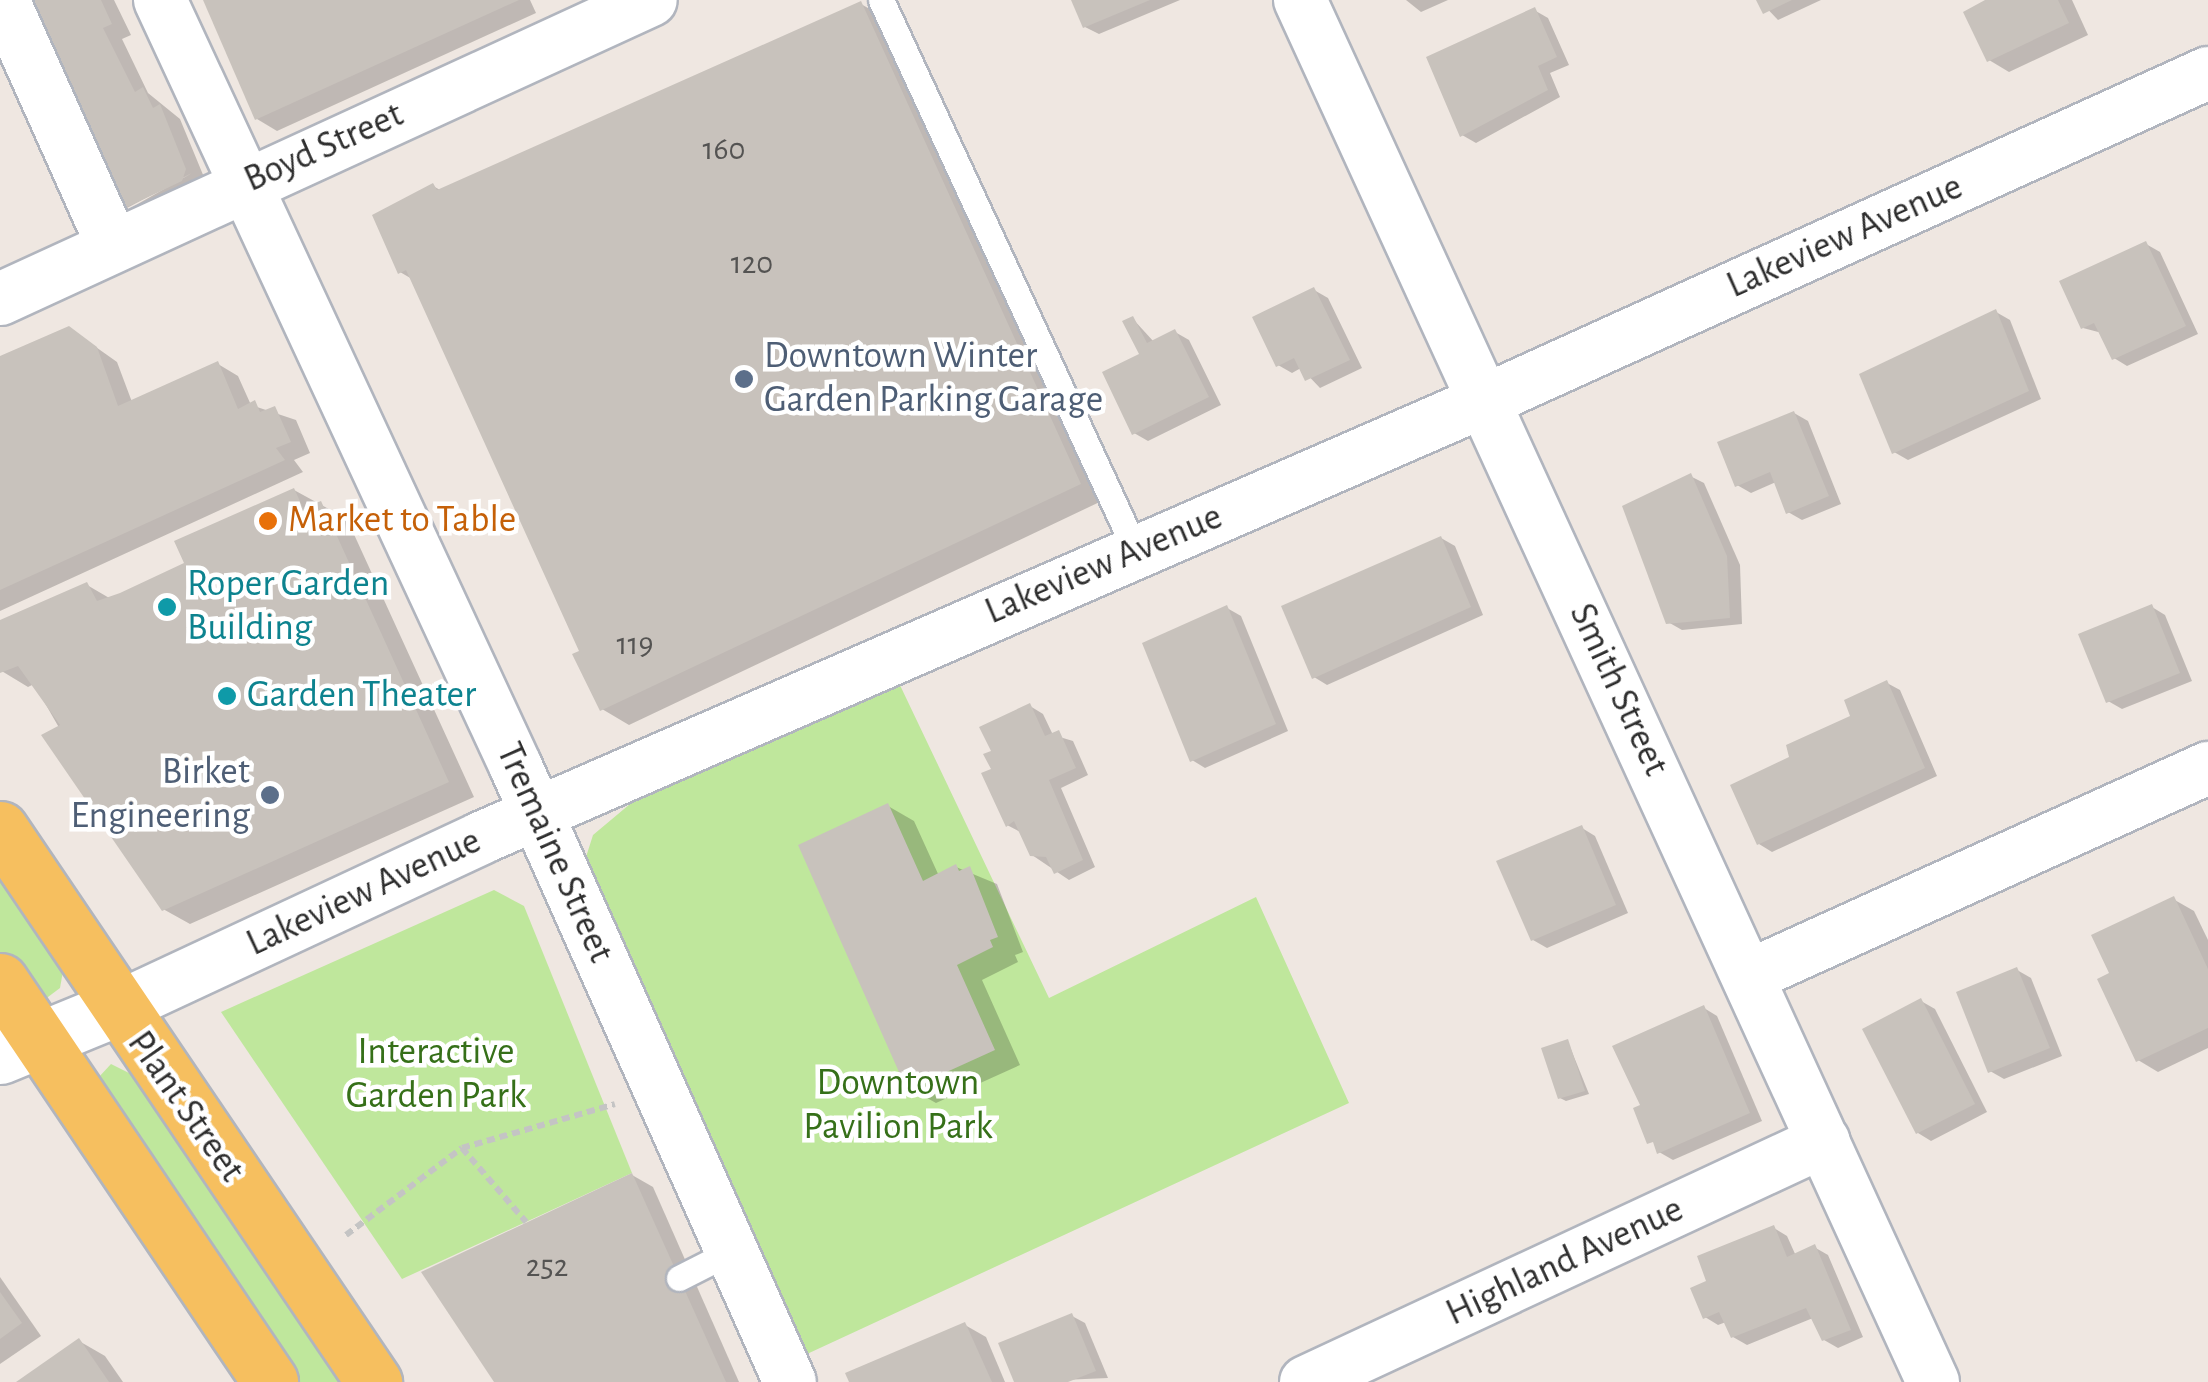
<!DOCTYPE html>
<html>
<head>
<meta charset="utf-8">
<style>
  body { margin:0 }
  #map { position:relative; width:2208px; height:1382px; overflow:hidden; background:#efe7e1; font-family:"Alegreya Sans",sans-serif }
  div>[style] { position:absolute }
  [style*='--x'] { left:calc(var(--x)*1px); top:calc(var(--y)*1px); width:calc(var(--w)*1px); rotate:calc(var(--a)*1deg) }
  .green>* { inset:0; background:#bfe79c }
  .shadow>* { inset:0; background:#0003 }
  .building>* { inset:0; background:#c8c2bc }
  .path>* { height:6px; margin-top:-3px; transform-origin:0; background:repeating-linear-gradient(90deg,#c4c4c4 0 8px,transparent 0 13px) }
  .roads { filter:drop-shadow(2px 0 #b1b5be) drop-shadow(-2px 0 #b1b5be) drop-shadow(0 2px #b1b5be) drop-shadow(0 -2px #b1b5be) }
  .lane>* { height:25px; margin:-12.5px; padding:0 12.5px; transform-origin:12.5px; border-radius:12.5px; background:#fff }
  .street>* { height:52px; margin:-26px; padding:0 26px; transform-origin:26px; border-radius:26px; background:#fff }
  .secondary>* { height:55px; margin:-27.5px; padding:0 27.5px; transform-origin:27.5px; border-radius:27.5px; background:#fff }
  .primary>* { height:55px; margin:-27.5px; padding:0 27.5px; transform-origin:27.5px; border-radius:27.5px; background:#f6bf5f }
  .dots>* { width:28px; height:28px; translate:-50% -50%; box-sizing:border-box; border:5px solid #fff; border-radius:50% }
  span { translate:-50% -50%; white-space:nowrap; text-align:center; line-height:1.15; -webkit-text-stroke:9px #fff; paint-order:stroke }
  .number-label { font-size:32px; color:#545352 }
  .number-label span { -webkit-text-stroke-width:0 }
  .street-label { font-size:38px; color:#2e2e2e }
  .service-label { font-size:38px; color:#4e5e75 }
  .left { translate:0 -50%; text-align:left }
  .right { translate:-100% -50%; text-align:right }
  .food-label { font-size:38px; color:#c56008 }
  .culture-label { font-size:38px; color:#0d838f }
  .park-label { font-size:38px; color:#367019 }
</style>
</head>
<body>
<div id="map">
  <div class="green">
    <div style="clip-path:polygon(898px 681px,1049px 998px,1256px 897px,1349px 1103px,807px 1354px,589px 882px,586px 857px,593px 835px,630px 804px)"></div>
    <div style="clip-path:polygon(0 863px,63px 971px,60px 988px,44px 1000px,0 955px)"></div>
    <div style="clip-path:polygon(494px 890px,524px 906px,632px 1173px,402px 1279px,221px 1012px)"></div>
    <div style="clip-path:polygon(111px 1064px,135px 1076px,347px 1382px,282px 1382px,98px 1078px)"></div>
  </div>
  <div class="shadow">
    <div style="clip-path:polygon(33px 0,114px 0,131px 35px,122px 39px,148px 93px,180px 119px,206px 182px,146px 219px,129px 209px,192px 173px,127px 208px,112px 198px)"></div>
    <div style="clip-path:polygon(206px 0,530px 0,536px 13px,277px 131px,257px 119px)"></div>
    <div style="clip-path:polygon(1074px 0,1180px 0,1099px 34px,1085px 27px)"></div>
    <div style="clip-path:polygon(1406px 0,1448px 0,1421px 12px)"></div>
    <div style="clip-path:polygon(1759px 0,1821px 0,1778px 20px)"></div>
    <div style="clip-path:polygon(1988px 0,2072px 0,2088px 35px,2009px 72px,1989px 60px)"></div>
    <div style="clip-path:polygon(861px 4px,887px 19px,1106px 499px,629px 725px,602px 709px,583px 653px,412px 279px,400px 272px,433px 186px,442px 191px)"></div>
    <div style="clip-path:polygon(1534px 10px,1548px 18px,1569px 65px,1550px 73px,1560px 97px,1476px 143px,1462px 135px)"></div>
    <div style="clip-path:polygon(2146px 244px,2160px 252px,2198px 334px,2127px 366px,2114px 358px,2102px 333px,2083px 328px)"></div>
    <div style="clip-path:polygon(1314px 290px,1328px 298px,1362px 368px,1320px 388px,1301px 368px,1292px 373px,1278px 365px)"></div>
    <div style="clip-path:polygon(1996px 312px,2010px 320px,2041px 399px,1908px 460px,1894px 452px)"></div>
    <div style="clip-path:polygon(1133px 319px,1154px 342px,1175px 332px,1189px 340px,1221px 405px,1148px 441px,1134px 433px,1142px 355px)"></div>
    <div style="clip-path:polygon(69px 328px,117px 362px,132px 402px,218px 364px,238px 376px,251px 405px,296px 420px,310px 453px,294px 460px,303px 472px,0 611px,0 359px)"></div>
    <div style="clip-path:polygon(1794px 413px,1808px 421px,1841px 504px,1802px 520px,1788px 512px,1776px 482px,1751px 493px,1737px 485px)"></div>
    <div style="clip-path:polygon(1690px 476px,1704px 483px,1740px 565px,1742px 624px,1682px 630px,1668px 622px)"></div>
    <div style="clip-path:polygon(294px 490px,347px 519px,474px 797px,190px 924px,163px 909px,34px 684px,28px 687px,0 670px,0 622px,87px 585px,111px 599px,187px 564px)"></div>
    <div style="clip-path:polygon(1441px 538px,1455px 546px,1483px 615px,1327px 685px,1314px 677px)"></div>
    <div style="clip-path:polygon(2152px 607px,2165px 615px,2192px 681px,2122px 709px,2108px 701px)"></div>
    <div style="clip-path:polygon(1227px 608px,1241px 616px,1288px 731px,1205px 768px,1192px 760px)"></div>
    <div style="clip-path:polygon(1887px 683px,1900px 690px,1937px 776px,1772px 852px,1759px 844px,1792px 758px,1853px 717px)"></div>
    <div style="clip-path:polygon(1030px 706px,1043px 714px,1053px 735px,1073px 741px,1088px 775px,1061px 788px,1095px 867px,1069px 880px,1032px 855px,1022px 833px,1007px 825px,994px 770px,994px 752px)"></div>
    <div style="clip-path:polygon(888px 806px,914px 821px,939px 876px,956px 867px,997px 884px,1023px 952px,1015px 955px,1018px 962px,982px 980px,1020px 1065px,936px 1103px,909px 1088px)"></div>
    <div style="clip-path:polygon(1582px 828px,1595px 836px,1628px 913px,1547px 948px,1533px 940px)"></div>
    <div style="clip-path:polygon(2173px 899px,2194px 911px,2208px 940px,2208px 1048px,2158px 1072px,2138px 1060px)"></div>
    <div style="clip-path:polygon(2017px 970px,2031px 978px,2062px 1056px,2004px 1079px,1990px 1071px)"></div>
    <div style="clip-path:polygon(1921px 1001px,1935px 1009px,1987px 1112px,1931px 1141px,1918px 1133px)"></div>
    <div style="clip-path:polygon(1704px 1008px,1717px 1016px,1762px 1121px,1673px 1160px,1659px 1152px,1643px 1106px)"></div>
    <div style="clip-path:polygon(1568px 1042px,1589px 1094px,1566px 1101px,1560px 1098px)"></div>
    <div style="clip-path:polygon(632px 1175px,653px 1187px,739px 1382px,497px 1382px)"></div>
    <div style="clip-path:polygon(1774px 1228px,1787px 1236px,1796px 1256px,1814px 1247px,1828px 1255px,1863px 1337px,1838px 1348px,1824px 1340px,1813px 1318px,1747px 1345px,1733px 1337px,1726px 1322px,1718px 1325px,1705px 1317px,1709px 1282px)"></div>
    <div style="clip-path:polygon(0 1277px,41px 1336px,0 1364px)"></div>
    <div style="clip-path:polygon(1072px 1316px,1085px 1323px,1108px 1378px,1017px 1382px)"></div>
    <div style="clip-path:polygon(965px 1325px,986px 1337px,1005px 1382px,851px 1382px)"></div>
    <div style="clip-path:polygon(79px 1341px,105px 1356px,123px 1382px,20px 1382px)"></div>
  </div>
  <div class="building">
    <div style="clip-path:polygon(30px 0,101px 0,112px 24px,103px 28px,135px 92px,143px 87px,153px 108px,160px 104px,186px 169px,182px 181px,123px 209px)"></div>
    <div style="clip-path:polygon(203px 0,519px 0,255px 120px)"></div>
    <div style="clip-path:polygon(1071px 0,1150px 0,1083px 28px)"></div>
    <div style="clip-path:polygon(1756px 0,1792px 0,1763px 14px)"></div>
    <div style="clip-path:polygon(1985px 0,2058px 0,2069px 23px,1987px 62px,1963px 12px)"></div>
    <div style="clip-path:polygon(861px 1px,1081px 484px,600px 711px,572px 654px,579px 651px,406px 270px,398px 274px,372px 215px,433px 183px,437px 190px)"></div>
    <div style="clip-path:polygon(1535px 7px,1557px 57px,1538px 66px,1548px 90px,1460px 137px,1426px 57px)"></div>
    <div style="clip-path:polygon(2146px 241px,2186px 326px,2112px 360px,2094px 323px,2081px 329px,2059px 281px)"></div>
    <div style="clip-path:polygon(1314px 287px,1350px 360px,1305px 381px,1294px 358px,1276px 367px,1252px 317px)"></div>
    <div style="clip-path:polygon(1996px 309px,2029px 391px,1892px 454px,1859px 374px)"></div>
    <div style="clip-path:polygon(1133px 316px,1147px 343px,1175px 329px,1209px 397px,1132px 435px,1102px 372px,1139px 354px,1122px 321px)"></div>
    <div style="clip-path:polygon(69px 326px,97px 347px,118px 406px,218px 361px,238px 409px,255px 400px,260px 412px,275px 406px,291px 442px,276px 448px,285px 460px,0 590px,0 356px)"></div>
    <div style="clip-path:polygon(1794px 411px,1829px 496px,1786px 514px,1770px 472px,1735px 487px,1717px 442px)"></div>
    <div style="clip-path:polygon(1691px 473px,1727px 556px,1730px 618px,1666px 624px,1622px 506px)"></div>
    <div style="clip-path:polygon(294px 488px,303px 508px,321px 501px,449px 782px,162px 911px,41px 735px,60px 725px,18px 666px,0 673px,0 620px,87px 582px,97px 601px,120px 593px,184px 563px,174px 541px)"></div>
    <div style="clip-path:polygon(1441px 536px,1471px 607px,1312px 679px,1281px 606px)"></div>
    <div style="clip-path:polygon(2152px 604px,2180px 673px,2106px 703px,2078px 634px)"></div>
    <div style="clip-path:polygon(1227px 605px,1276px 724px,1190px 762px,1142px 643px)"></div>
    <div style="clip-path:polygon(1887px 680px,1925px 768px,1757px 845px,1730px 785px,1789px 757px,1786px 745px,1850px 716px,1844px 700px)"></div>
    <div style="clip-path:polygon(1030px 703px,1045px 736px,1059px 730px,1076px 768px,1049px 780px,1083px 860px,1054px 874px,1046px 857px,1030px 856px,1014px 821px,1006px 827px,981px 773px,991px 769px,983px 754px,991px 751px,979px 727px)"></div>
    <div style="clip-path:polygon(888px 803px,923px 881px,956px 864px,959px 871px,970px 866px,998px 937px,990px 940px,993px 947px,957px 965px,995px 1050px,907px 1090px,798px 845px)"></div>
    <div style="clip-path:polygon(1582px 825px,1616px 905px,1531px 941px,1496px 861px)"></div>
    <div style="clip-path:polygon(2174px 896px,2208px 969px,2208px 1028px,2136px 1062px,2097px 979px,2109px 973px,2091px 935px)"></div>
    <div style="clip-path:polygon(2017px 967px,2050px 1048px,1988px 1073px,1956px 992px)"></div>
    <div style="clip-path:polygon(1921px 998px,1975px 1104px,1916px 1134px,1862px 1029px)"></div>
    <div style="clip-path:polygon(1704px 1005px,1750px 1113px,1657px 1154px,1653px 1142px,1647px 1144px,1633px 1108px,1640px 1105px,1612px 1046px)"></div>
    <div style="clip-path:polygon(1568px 1039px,1585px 1091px,1558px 1099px,1541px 1048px)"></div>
    <div style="clip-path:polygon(632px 1173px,726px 1382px,494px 1382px,421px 1272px)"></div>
    <div style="clip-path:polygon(1774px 1225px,1787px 1257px,1815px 1244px,1851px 1330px,1822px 1341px,1806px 1308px,1731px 1338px,1719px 1312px,1703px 1319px,1690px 1288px,1706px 1281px,1697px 1256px)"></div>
    <div style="clip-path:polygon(0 1292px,22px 1323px,0 1339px)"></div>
    <div style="clip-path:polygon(1072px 1313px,1096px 1371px,1068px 1382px,1014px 1382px,998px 1343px)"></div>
    <div style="clip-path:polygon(965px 1322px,992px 1382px,849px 1382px,845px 1373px)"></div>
    <div style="clip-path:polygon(79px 1338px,109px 1382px,16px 1382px)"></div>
  </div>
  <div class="path">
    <div style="--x:462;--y:1148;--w:159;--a:-16"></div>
    <div style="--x:346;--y:1235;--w:145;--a:-36.9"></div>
    <div style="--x:462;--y:1148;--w:98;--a:49.1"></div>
  </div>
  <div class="roads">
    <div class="lane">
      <div style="--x:881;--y:0;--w:607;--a:65.17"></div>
      <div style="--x:679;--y:1278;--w:59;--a:-27"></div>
    </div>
    <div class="street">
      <div style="--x:3;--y:0;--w:269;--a:65.9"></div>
      <div style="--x:160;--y:0;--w:846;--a:65.1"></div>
      <div style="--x:516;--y:767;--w:673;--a:65.99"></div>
      <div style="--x:1300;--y:0;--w:1520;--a:65.39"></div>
      <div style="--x:0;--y:299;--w:716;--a:-24.67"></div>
      <div style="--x:1751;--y:975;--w:502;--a:-24.37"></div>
      <div style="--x:117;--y:1008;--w:402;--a:-25"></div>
      <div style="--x:481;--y:838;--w:1092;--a:-23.54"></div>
      <div style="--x:1482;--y:402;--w:797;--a:-24.38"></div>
      <div style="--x:1306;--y:1382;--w:571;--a:-24.95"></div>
    </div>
    <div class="secondary">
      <div style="--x:0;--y:1056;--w:126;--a:-22.3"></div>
    </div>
    <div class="primary">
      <div style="--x:0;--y:829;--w:668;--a:55.93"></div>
      <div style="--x:0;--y:981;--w:483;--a:56"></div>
    </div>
  </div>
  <div class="dots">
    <div style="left:744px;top:379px;background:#5c6f8a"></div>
    <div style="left:268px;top:521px;background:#e8710a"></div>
    <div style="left:167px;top:607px;background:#0f9aa8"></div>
    <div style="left:227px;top:696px;background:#0f9aa8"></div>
    <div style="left:270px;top:795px;background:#5c6f8a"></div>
  </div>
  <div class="number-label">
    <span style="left:724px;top:149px">160</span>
    <span style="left:752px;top:263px">120</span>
    <span style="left:635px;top:644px">119</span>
    <span style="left:547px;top:1266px">252</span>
  </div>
  <div class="street-label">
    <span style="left:324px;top:148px;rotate:-24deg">Boyd Street</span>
    <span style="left:1845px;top:237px;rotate:-24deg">Lakeview Avenue</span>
    <span style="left:1104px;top:565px;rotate:-23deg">Lakeview Avenue</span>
    <span style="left:1618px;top:690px;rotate:65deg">Smith Street</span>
    <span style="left:554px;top:853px;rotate:66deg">Tremaine Street</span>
    <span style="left:364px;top:893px;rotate:-25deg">Lakeview Avenue</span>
    <span style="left:185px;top:1107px;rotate:55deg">Plant Street</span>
    <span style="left:1565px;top:1262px;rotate:-25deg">Highland Avenue</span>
  </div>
  <div class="service-label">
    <span class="left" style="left:764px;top:379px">Downtown Winter<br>Garden Parking Garage</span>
    <span class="right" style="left:250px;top:795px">Birket<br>Engineering</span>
  </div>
  <div class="food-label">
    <span class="left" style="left:288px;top:521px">Market to Table</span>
  </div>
  <div class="culture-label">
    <span class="left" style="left:187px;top:607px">Roper Garden<br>Building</span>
    <span class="left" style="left:247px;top:696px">Garden Theater</span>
  </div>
  <div class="park-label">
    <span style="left:436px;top:1075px">Interactive<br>Garden Park</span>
    <span style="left:898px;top:1106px">Downtown<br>Pavilion Park</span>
  </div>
</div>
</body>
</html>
